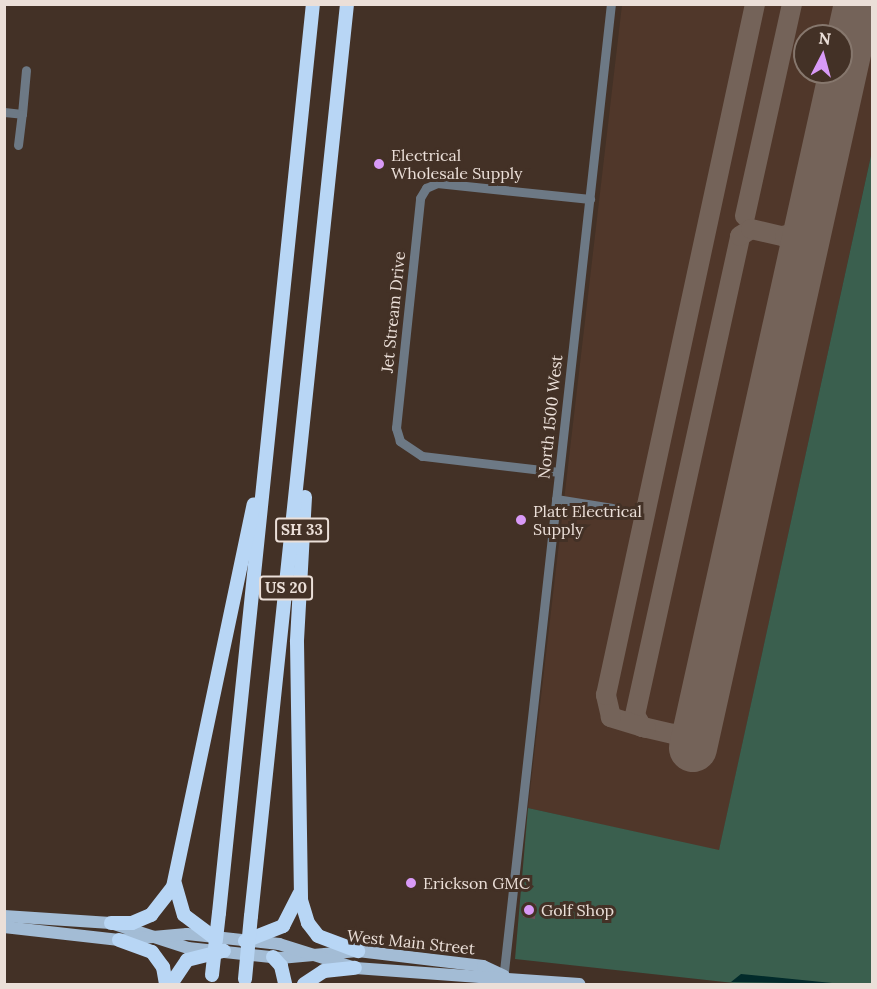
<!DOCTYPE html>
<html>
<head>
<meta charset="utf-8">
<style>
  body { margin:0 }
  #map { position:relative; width:877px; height:989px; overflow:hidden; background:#433126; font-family:Lora,serif }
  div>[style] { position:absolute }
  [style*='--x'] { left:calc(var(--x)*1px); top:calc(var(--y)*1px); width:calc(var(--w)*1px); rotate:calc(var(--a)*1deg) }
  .built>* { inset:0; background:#50372a }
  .green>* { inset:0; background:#3a5f4e }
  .water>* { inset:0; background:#022b2b }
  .taxiway>* { height:20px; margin:-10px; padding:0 10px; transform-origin:10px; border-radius:10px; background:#746359 }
  .runway>* { height:48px; margin:-24px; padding:0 24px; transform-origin:24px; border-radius:24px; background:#746359 }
  .building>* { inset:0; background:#724e5c }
  .minor>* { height:9px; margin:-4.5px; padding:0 4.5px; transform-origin:4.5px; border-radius:4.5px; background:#6d7985 }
  .major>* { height:12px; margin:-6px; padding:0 6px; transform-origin:6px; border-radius:6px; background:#a3bcd5 }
  .highway>* { height:14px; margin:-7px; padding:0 7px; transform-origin:7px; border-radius:7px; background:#b8d6f5 }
  .highway-bridge>* { height:14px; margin:-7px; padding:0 7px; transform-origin:7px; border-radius:7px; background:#b8d6f5 }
  .dots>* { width:16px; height:16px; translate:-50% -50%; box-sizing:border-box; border:3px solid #433126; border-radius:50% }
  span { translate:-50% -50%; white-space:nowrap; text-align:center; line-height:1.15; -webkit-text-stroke:6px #433126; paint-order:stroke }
  .shield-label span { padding:2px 4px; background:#433126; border:2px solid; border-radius:4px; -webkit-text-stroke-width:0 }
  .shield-label { font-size:15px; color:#ebdfd8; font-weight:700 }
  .poi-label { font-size:16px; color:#ebdfd8 }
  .left { translate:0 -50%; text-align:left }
  .street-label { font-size:16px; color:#ebdfd8 }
  .frame { position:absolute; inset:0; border:6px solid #ebdfd8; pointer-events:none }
  .north { position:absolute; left:793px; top:24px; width:60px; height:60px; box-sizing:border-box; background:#433126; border:2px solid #86776d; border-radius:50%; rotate:6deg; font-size:16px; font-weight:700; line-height:24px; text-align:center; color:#ebdfd8 }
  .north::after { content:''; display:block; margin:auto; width:21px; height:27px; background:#d99af7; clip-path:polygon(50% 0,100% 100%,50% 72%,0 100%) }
</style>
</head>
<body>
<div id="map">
  <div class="built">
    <div style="clip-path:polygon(evenodd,622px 5px,872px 5px,872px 151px,719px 851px,528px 808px,622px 5px,805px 36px,841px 36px,841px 72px,805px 72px,805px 36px)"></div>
  </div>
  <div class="green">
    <div style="clip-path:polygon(872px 151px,872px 984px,743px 984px,515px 959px,528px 808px,719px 850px)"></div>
  </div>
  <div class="water">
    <div style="clip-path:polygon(741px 974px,842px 984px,731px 982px)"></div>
  </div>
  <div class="taxiway">
    <div style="--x:745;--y:216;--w:217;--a:-77.5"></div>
    <div style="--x:783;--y:236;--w:20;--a:-15"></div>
    <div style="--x:802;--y:231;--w:17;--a:-57"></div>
    <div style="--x:700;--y:721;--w:17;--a:140"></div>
    <div style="--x:687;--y:732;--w:14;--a:172"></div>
    <div style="--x:673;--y:734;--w:32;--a:-167"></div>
    <div style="--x:642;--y:727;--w:14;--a:-120"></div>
    <div style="--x:635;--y:715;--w:490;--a:-77.6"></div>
    <div style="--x:740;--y:236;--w:13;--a:-32"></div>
    <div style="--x:751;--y:229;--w:35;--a:13"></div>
    <div style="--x:785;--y:237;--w:18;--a:43"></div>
    <div style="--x:798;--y:249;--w:13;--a:77"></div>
    <div style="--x:646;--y:728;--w:37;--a:-163"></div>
    <div style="--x:611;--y:717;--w:23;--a:-103"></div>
    <div style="--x:606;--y:695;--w:707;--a:-77.83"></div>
  </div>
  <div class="runway">
    <div style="--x:693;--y:748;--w:762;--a:-77.5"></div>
  </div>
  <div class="building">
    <div style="clip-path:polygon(525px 902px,536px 904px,535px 919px,523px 917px)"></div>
  </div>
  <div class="minor">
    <div style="--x:4;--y:112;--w:18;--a:6"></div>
    <div style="--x:22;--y:114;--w:44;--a:-84.8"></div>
    <div style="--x:18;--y:145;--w:31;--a:-83"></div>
    <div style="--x:559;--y:472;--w:138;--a:-173.3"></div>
    <div style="--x:422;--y:456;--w:27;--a:-146"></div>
    <div style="--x:400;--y:441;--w:14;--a:-107"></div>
    <div style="--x:396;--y:428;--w:231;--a:-84"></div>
    <div style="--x:420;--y:198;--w:12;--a:-59"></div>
    <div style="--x:426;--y:188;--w:12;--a:-24"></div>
    <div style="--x:437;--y:183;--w:154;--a:6"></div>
    <div style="--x:556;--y:499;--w:57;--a:9.1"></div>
    <div style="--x:503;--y:980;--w:982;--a:-83.69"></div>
  </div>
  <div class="major">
    <div style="--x:4;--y:916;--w:107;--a:3.7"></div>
    <div style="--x:111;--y:923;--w:81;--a:18"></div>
    <div style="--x:188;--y:948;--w:93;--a:6.2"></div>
    <div style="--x:280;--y:958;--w:78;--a:-5.1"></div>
    <div style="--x:358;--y:951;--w:126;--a:6.8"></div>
    <div style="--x:483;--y:966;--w:23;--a:25"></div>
    <div style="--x:4;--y:927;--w:116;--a:6.4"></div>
    <div style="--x:119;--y:940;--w:68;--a:-5"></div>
    <div style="--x:187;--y:934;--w:93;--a:6.2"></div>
    <div style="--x:279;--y:944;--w:80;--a:17.5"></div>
    <div style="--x:355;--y:968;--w:225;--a:4.1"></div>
  </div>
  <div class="highway">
    <div style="--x:305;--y:497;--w:145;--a:93.2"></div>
    <div style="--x:297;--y:642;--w:258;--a:89.1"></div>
    <div style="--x:301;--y:900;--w:24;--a:73"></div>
    <div style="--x:308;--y:923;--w:16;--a:52"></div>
    <div style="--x:318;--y:936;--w:43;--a:20.6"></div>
    <div style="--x:175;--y:884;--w:32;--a:74"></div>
    <div style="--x:184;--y:915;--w:36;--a:37"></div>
    <div style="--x:219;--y:913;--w:914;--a:-84.1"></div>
    <div style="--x:251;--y:916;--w:917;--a:-83.99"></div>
    <div style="--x:111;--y:923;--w:21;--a:0"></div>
    <div style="--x:132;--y:923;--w:21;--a:-23"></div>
    <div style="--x:151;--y:915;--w:36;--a:-52"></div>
    <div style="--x:173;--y:887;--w:391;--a:-78.1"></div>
    <div style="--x:119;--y:940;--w:35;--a:20"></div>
    <div style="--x:152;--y:952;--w:19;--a:54"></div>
    <div style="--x:163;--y:967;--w:17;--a:80"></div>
    <div style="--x:245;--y:941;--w:41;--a:-21.5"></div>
    <div style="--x:283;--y:926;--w:36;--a:-63"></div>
    <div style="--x:273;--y:957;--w:12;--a:48"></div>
    <div style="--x:281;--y:966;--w:18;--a:77"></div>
    <div style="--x:171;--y:984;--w:29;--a:-56"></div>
    <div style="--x:187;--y:960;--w:38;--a:-14"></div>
    <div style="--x:304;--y:984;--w:24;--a:-33"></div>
    <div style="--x:324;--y:971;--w:31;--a:-6"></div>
  </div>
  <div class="highway-bridge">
    <div style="--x:212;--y:975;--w:62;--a:-83.6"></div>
    <div style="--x:245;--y:979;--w:63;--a:-84.6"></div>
  </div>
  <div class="dots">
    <div style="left:379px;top:164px;background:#d99af7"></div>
    <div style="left:521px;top:520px;background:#d99af7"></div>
    <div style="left:411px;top:883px;background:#d99af7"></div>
    <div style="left:529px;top:910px;background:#d99af7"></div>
  </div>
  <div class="shield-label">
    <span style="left:302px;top:530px">SH 33</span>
    <span style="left:286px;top:588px">US 20</span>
  </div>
  <div class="poi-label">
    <span class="left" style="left:391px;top:164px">Electrical<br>Wholesale Supply</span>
    <span class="left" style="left:533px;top:520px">Platt Electrical<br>Supply</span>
    <span class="left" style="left:423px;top:883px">Erickson GMC</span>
    <span class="left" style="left:541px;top:910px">Golf Shop</span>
  </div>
  <div class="street-label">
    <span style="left:393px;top:312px;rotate:-84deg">Jet Stream Drive</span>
    <span style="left:550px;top:417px;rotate:-84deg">North 1500 West</span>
    <span style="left:411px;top:942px;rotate:6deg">West Main Street</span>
  </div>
  <div class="frame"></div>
  <div class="north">N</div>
</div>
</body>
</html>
